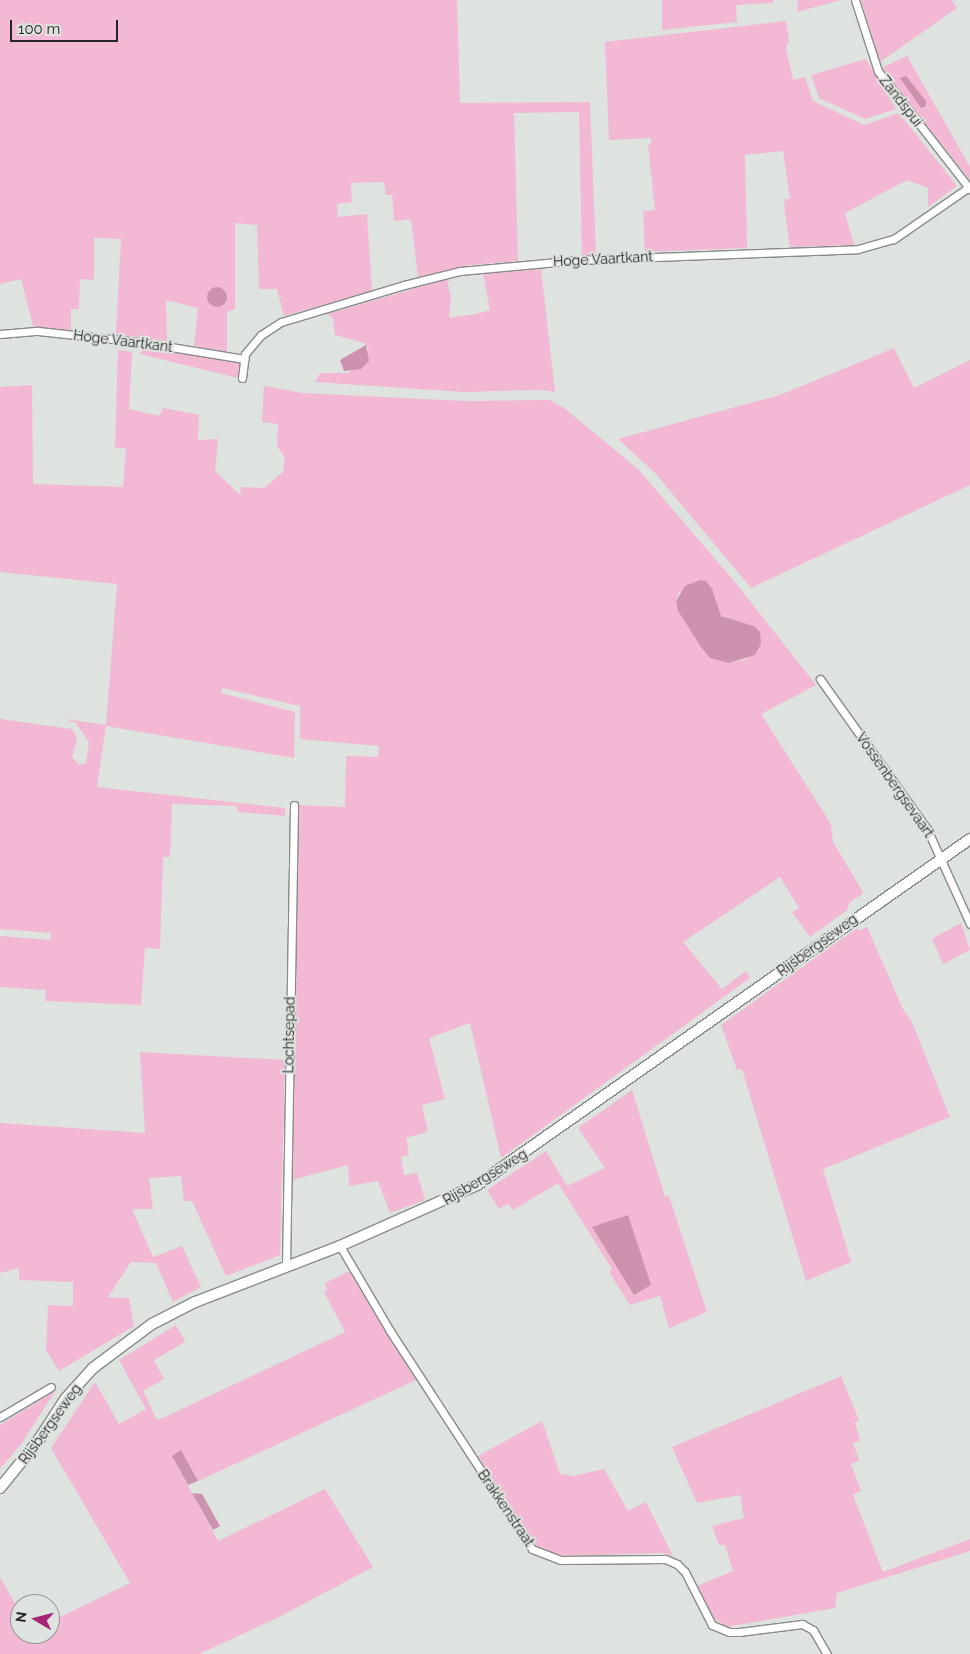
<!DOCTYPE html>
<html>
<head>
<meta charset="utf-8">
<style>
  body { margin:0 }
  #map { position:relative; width:970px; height:1654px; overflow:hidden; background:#dee3df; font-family:Raleway,sans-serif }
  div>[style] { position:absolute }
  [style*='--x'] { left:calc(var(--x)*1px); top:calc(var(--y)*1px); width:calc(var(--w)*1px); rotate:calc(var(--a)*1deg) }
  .green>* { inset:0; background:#f2b8d4 }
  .water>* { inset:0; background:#cc92ae }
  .round { border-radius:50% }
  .roads { filter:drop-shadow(1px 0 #878c88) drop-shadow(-1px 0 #878c88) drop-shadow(0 1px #878c88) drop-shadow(0 -1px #878c88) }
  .street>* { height:7px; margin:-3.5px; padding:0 3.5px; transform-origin:3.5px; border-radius:3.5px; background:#fff }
  .secondary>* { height:10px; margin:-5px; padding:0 5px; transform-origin:5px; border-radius:5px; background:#fff }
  span { translate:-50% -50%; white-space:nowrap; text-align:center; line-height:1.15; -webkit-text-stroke:4px #dee3df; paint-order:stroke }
  .street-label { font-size:14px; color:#242625 }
  .north { position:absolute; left:10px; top:1594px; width:50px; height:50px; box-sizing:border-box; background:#dee3df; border:1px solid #949795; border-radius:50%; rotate:278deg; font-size:14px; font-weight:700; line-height:20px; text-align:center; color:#242625 }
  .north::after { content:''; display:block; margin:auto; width:18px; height:22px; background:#a62573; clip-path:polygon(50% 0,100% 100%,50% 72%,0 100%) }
  .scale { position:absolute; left:10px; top:20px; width:108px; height:22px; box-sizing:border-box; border:2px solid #242625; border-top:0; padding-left:6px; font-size:15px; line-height:18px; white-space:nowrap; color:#242625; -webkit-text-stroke:4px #dee3df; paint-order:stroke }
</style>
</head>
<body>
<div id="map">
  <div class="green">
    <div style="clip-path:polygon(0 0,457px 0,460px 103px,590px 102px,596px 255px,582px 256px,579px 112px,514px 113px,518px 261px,470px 265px,418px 277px,411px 219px,394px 221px,392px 195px,386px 195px,384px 182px,351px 183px,352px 202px,337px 204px,338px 217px,367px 214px,372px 291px,284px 316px,277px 289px,259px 289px,257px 225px,235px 223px,235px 309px,227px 312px,227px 353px,194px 346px,198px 308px,166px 300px,167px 341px,116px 334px,121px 239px,94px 238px,94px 280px,80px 279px,79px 309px,71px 309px,71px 330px,34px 329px,21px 279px,0 284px)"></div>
    <div style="clip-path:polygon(662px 0,773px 0,773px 3px,736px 5px,737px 22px,662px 30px)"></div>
    <div style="clip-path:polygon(798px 0,841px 0,797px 12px)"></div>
    <div style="clip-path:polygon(861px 0,952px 0,957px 8px,880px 62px)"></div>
    <div style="clip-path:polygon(786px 21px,789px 40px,786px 48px,793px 80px,805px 77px,813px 101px,864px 125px,899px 113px,957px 186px,928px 207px,928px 188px,907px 180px,845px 213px,854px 245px,790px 247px,784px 206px,785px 199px,790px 199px,783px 151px,745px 155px,747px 248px,645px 252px,643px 211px,655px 210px,648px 144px,651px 144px,651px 138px,609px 140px,605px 42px)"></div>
    <div style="clip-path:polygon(907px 56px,970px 167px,970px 180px,885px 73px,883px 67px)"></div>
    <div style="clip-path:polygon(866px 59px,896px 109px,865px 119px,819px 98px,811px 75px)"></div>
    <div style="clip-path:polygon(541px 269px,555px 392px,542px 390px,463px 392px,315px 382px,320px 373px,349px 373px,369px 349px,364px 343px,335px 335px,333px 318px,327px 314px,447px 279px,451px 297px,449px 318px,476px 314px,490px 310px,483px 274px)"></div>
    <div style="clip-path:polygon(144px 347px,244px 363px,242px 379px,140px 354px)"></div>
    <div style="clip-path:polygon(894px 348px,914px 388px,970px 360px,970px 485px,751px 588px,655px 473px,618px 439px,780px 395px)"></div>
    <div style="clip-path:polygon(evenodd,118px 350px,132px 352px,129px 409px,159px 416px,163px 408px,199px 415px,198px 440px,218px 439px,215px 471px,240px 495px,241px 487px,264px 488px,283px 472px,285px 458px,277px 446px,278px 424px,262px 422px,264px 386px,302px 393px,465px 401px,550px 400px,564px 408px,638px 469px,735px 582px,816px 685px,761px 714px,831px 824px,833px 842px,863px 892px,861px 895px,850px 902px,847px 910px,810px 937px,792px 912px,799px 908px,780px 877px,683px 942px,722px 989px,746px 971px,750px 978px,501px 1158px,470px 1023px,429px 1038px,445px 1099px,422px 1105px,428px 1132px,406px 1138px,409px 1155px,401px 1157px,404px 1175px,417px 1173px,425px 1200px,390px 1213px,378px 1181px,349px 1186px,348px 1165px,288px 1181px,298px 805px,345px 807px,346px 756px,378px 757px,379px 746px,300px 739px,300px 706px,222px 688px,221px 693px,295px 712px,294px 758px,106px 726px,97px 787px,285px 808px,285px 816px,238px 812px,237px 806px,172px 804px,170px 857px,163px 857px,160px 949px,145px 948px,141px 1005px,45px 1001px,46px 990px,0 987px,0 936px,50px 940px,51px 933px,0 929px,0 719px,72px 729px,77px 738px,72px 757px,79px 765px,86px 763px,89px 743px,76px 723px,65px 719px,106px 725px,117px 584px,0 572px,0 387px,32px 385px,33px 484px,123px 487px,126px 448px,115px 448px,118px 350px,679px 592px,714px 595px,715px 604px,721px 616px,754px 626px,747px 659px,729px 663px,710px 658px,678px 611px,676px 601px,679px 592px)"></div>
    <div style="clip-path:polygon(961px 923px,970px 950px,943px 964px,932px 939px)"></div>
    <div style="clip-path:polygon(867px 927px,903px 1009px,912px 1022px,950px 1117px,823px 1169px,851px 1262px,806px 1281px,742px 1069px,737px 1070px,721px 1025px,857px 928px,859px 931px)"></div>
    <div style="clip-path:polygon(140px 1052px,285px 1060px,280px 1255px,226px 1276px,192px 1201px,184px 1201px,181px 1176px,149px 1178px,153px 1209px,132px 1209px,153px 1257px,182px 1246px,201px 1287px,173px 1302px,156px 1263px,131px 1262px,108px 1297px,129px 1298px,134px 1326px,59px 1371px,46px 1350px,48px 1305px,73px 1306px,73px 1282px,19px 1280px,19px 1268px,0 1273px,0 1123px,145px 1133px)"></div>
    <div style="clip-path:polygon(evenodd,632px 1090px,665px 1197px,669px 1196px,707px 1312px,669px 1328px,660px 1296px,630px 1305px,609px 1272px,612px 1269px,558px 1183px,513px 1210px,508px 1204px,499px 1209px,487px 1190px,546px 1151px,567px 1186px,605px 1168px,578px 1128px,632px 1090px,592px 1227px,651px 1285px,634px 1295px,592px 1227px)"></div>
    <div style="clip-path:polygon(349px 1271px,416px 1380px,198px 1481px,181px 1451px,172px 1456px,218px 1541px,325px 1489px,373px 1567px,277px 1618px,199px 1654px,0 1654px,0 1577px,20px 1612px,20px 1634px,50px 1634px,50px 1622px,130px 1583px,51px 1448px,95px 1382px,119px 1424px,146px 1409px,119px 1360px,176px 1325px,185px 1342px,154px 1360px,164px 1379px,143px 1391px,157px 1420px,165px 1417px,345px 1332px,324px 1292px,327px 1290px,325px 1283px)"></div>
    <div style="clip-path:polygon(841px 1376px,859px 1420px,855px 1422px,860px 1441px,853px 1443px,859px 1460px,851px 1464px,861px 1491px,853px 1495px,883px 1572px,970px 1539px,970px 1551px,837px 1593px,835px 1608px,726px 1627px,714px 1618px,697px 1586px,733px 1571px,725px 1545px,719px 1545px,712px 1526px,744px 1518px,740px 1495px,697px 1503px,672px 1447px)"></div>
    <div style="clip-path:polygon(55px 1391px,22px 1443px,0 1469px,0 1425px)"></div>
    <div style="clip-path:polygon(542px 1421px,560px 1474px,574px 1476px,604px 1469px,628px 1511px,646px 1502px,673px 1556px,662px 1553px,556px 1556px,540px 1551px,478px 1456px)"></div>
  </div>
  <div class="water">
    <div style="clip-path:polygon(906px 76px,926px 101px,926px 106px,921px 108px,900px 78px)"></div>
    <div class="round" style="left:207px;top:287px;width:20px;height:20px"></div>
    <div style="clip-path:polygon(366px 345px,369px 361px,361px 369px,344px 371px,340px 360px)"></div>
    <div style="clip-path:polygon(700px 580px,706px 581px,712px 589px,721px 616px,754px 626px,760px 632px,761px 644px,755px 655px,729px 663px,710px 658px,701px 647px,678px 611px,676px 601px,685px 586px)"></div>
    <div style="clip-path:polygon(628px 1215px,651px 1285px,634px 1295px,592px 1227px)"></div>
    <div style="clip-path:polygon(181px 1450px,198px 1481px,188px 1485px,172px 1456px)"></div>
    <div style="clip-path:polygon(192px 1493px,202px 1494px,220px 1526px,213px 1530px)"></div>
  </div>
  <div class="roads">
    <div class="street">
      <div style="--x:855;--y:0;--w:75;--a:72.1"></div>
      <div style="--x:878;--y:71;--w:150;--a:52.1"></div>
      <div style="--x:0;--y:334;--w:38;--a:-5"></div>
      <div style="--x:38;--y:331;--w:103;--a:6.2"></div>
      <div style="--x:140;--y:342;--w:106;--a:9.2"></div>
      <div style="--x:242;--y:378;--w:24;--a:-83"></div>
      <div style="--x:245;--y:354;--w:25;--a:-50"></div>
      <div style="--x:261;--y:335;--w:24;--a:-33"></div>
      <div style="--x:281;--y:322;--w:128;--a:-16.7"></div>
      <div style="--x:404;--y:285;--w:58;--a:-14"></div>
      <div style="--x:460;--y:271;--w:119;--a:-5.3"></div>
      <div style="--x:578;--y:260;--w:280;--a:-2.2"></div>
      <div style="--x:858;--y:249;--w:37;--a:-16"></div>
      <div style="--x:894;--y:239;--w:91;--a:-34.7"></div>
      <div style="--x:820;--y:679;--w:184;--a:54.5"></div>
      <div style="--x:927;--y:829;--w:104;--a:65.6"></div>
      <div style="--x:340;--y:1246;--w:99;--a:59.5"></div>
      <div style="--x:390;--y:1331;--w:260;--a:56.9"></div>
      <div style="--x:532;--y:1549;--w:30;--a:21"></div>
      <div style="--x:560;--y:1560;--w:105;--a:-0.5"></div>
      <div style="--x:665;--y:1559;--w:13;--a:23"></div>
      <div style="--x:677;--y:1564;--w:11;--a:45"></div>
      <div style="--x:685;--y:1572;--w:59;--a:63"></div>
      <div style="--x:712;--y:1625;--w:18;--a:22"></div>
      <div style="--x:729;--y:1632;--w:10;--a:0"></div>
      <div style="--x:739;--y:1632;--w:64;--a:-7.2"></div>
      <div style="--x:802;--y:1624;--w:13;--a:29"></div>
      <div style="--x:813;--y:1630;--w:28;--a:60"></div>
      <div style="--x:286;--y:1266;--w:461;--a:-89"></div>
      <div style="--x:0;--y:1417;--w:59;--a:-30.5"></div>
    </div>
    <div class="secondary">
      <div style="--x:0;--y:1488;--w:60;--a:-51"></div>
      <div style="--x:38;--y:1441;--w:51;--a:-56.9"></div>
      <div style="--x:66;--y:1398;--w:40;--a:-48"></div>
      <div style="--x:93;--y:1368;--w:74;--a:-36.7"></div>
      <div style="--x:152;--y:1324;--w:48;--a:-27.1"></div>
      <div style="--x:195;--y:1302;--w:155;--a:-21.1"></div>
      <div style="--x:340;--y:1246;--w:150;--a:-24"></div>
      <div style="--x:477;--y:1185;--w:602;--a:-35.06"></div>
    </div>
  </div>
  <div class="street-label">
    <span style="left:901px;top:101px;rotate:52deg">Zandspui</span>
    <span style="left:603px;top:259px;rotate:-3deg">Hoge Vaartkant</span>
    <span style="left:123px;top:341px;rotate:7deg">Hoge Vaartkant</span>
    <span style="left:895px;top:785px;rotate:55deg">Vossenbergsevaart</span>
    <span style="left:817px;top:945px;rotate:-36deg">Rijsbergseweg</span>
    <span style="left:289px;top:1035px;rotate:-89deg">Lochtsepad</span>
    <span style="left:485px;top:1177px;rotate:-31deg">Rijsbergseweg</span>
    <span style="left:50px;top:1424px;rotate:-54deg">Rijsbergseweg</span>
    <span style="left:506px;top:1508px;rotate:56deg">Brakkenstraat</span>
  </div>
  <div class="north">N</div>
  <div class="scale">100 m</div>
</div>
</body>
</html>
